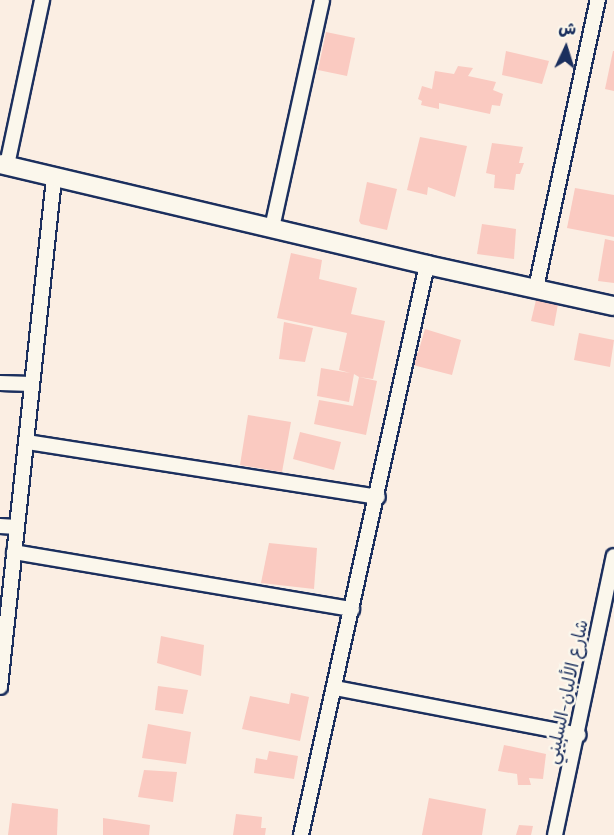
<!DOCTYPE html>
<html>
<head>
<meta charset="utf-8">
<style>
  body { margin:0 }
  #map { position:relative; width:614px; height:835px; overflow:hidden; background:#fbeee3; font-family:Mynerve,"Playpen Sans Arabic",sans-serif }
  div>[style] { position:absolute }
  [style*='--x'] { left:calc(var(--x)*1px); top:calc(var(--y)*1px); width:calc(var(--w)*1px); rotate:calc(var(--a)*1deg) }
  .building>* { inset:0; background:#facac1 }
  .roads { filter:drop-shadow(2px 0 #1b2f5e) drop-shadow(-2px 0 #1b2f5e) drop-shadow(0 2px #1b2f5e) drop-shadow(0 -2px #1b2f5e) }
  .street>* { height:14px; margin:-7px; padding:0 7px; transform-origin:7px; border-radius:7px; background:#fbf7ec }
  .secondary>* { height:18px; margin:-9px; padding:0 9px; transform-origin:9px; border-radius:9px; background:#fbf7ec }
  span { translate:-50% -50%; white-space:nowrap; text-align:center; line-height:1.15; -webkit-text-stroke:5px #fbf7ec; paint-order:stroke }
  .street-label { font-size:18px; color:#1b2f5e }
  .north { position:absolute; left:536px; top:18px; width:60px; height:60px; -webkit-text-stroke:4px #fbf7ec; paint-order:stroke; rotate:4deg; font-size:16px; font-weight:700; line-height:24px; text-align:center; color:#1b2f5e }
  .north::after { content:''; display:block; margin:auto; width:21px; height:27px; background:#1b2f5e; clip-path:polygon(50% 0,100% 100%,50% 72%,0 100%) }
</style>
</head>
<body>
<div id="map">
  <div class="building">
    <div style="clip-path:polygon(326px 32px,355px 38px,347px 76px,318px 70px)"></div>
    <div style="clip-path:polygon(506px 51px,549px 61px,542px 84px,502px 75px)"></div>
    <div style="clip-path:polygon(613px 51px,614px 51px,614px 91px,605px 89px)"></div>
    <div style="clip-path:polygon(458px 66px,473px 68px,468px 76px,496px 82px,493px 90px,503px 94px,500px 106px,492px 105px,490px 114px,439px 103px,439px 109px,421px 105px,422px 101px,418px 99px,422px 86px,432px 89px,435px 71px,454px 74px)"></div>
    <div style="clip-path:polygon(420px 137px,467px 146px,455px 197px,428px 187px,427px 195px,407px 190px)"></div>
    <div style="clip-path:polygon(492px 143px,523px 147px,519px 163px,524px 163px,520px 174px,516px 174px,514px 190px,494px 188px,495px 175px,486px 173px)"></div>
    <div style="clip-path:polygon(367px 182px,397px 189px,387px 230px,361px 224px,359px 221px)"></div>
    <div style="clip-path:polygon(575px 188px,614px 195px,614px 237px,567px 228px)"></div>
    <div style="clip-path:polygon(482px 224px,516px 229px,514px 259px,477px 254px)"></div>
    <div style="clip-path:polygon(605px 239px,614px 241px,614px 283px,598px 281px)"></div>
    <div style="clip-path:polygon(291px 253px,322px 260px,319px 279px,357px 288px,351px 314px,385px 321px,373px 379px,359px 377px,377px 381px,366px 435px,314px 424px,319px 400px,353px 406px,359px 377px,354px 374px,349px 402px,317px 396px,321px 368px,350px 373px,339px 370px,347px 333px,277px 318px)"></div>
    <div style="clip-path:polygon(536px 300px,558px 304px,554px 326px,531px 321px)"></div>
    <div style="clip-path:polygon(284px 322px,313px 328px,305px 362px,279px 359px)"></div>
    <div style="clip-path:polygon(425px 329px,461px 340px,452px 375px,409px 364px,412px 352px,418px 353px)"></div>
    <div style="clip-path:polygon(579px 333px,614px 340px,610px 367px,574px 360px)"></div>
    <div style="clip-path:polygon(248px 415px,291px 422px,282px 472px,240px 465px)"></div>
    <div style="clip-path:polygon(300px 432px,341px 442px,334px 470px,293px 459px)"></div>
    <div style="clip-path:polygon(269px 543px,317px 548px,314px 589px,261px 583px)"></div>
    <div style="clip-path:polygon(161px 636px,204px 645px,201px 676px,157px 663px)"></div>
    <div style="clip-path:polygon(158px 686px,188px 690px,183px 714px,155px 710px)"></div>
    <div style="clip-path:polygon(291px 693px,309px 697px,300px 741px,242px 729px,250px 696px,289px 704px)"></div>
    <div style="clip-path:polygon(148px 724px,191px 732px,186px 764px,142px 758px)"></div>
    <div style="clip-path:polygon(504px 745px,546px 754px,543px 779px,529px 778px,531px 785px,518px 785px,517px 774px,498px 771px)"></div>
    <div style="clip-path:polygon(269px 751px,298px 756px,294px 779px,254px 773px,256px 758px,267px 760px)"></div>
    <div style="clip-path:polygon(144px 770px,177px 772px,173px 802px,138px 797px)"></div>
    <div style="clip-path:polygon(429px 798px,486px 809px,482px 835px,422px 835px)"></div>
    <div style="clip-path:polygon(12px 803px,58px 809px,57px 835px,8px 835px)"></div>
    <div style="clip-path:polygon(236px 814px,262px 817px,261px 828px,266px 828px,265px 835px,233px 835px)"></div>
    <div style="clip-path:polygon(103px 818px,150px 825px,149px 835px,103px 835px)"></div>
    <div style="clip-path:polygon(519px 825px,533px 826px,531px 835px,516px 835px)"></div>
  </div>
  <div class="roads">
    <div class="street">
      <div style="--x:7;--y:165;--w:169;--a:-78"></div>
      <div style="--x:272;--y:228;--w:233;--a:-77.6"></div>
      <div style="--x:536;--y:288;--w:295;--a:-77.9"></div>
      <div style="--x:0;--y:383;--w:32;--a:2"></div>
      <div style="--x:27;--y:442;--w:355;--a:8.9"></div>
      <div style="--x:0;--y:526;--w:17;--a:3"></div>
      <div style="--x:14;--y:552;--w:343;--a:9.6"></div>
      <div style="--x:0;--y:687;--w:512;--a:-83.94"></div>
      <div style="--x:335;--y:688;--w:248;--a:10.9"></div>
      <div style="--x:301;--y:835;--w:584;--a:-77.54"></div>
      <div style="--x:555;--y:835;--w:285;--a:-78.1"></div>
    </div>
    <div class="secondary">
      <div style="--x:0;--y:164;--w:439;--a:13.3"></div>
      <div style="--x:427;--y:265;--w:191;--a:12.4"></div>
    </div>
  </div>
  <div class="street-label">
    <span style="left:568px;top:692px;rotate:-78deg">شارع الألبان-السليني</span>
  </div>
  <div class="north">ش</div>
</div>
</body>
</html>
